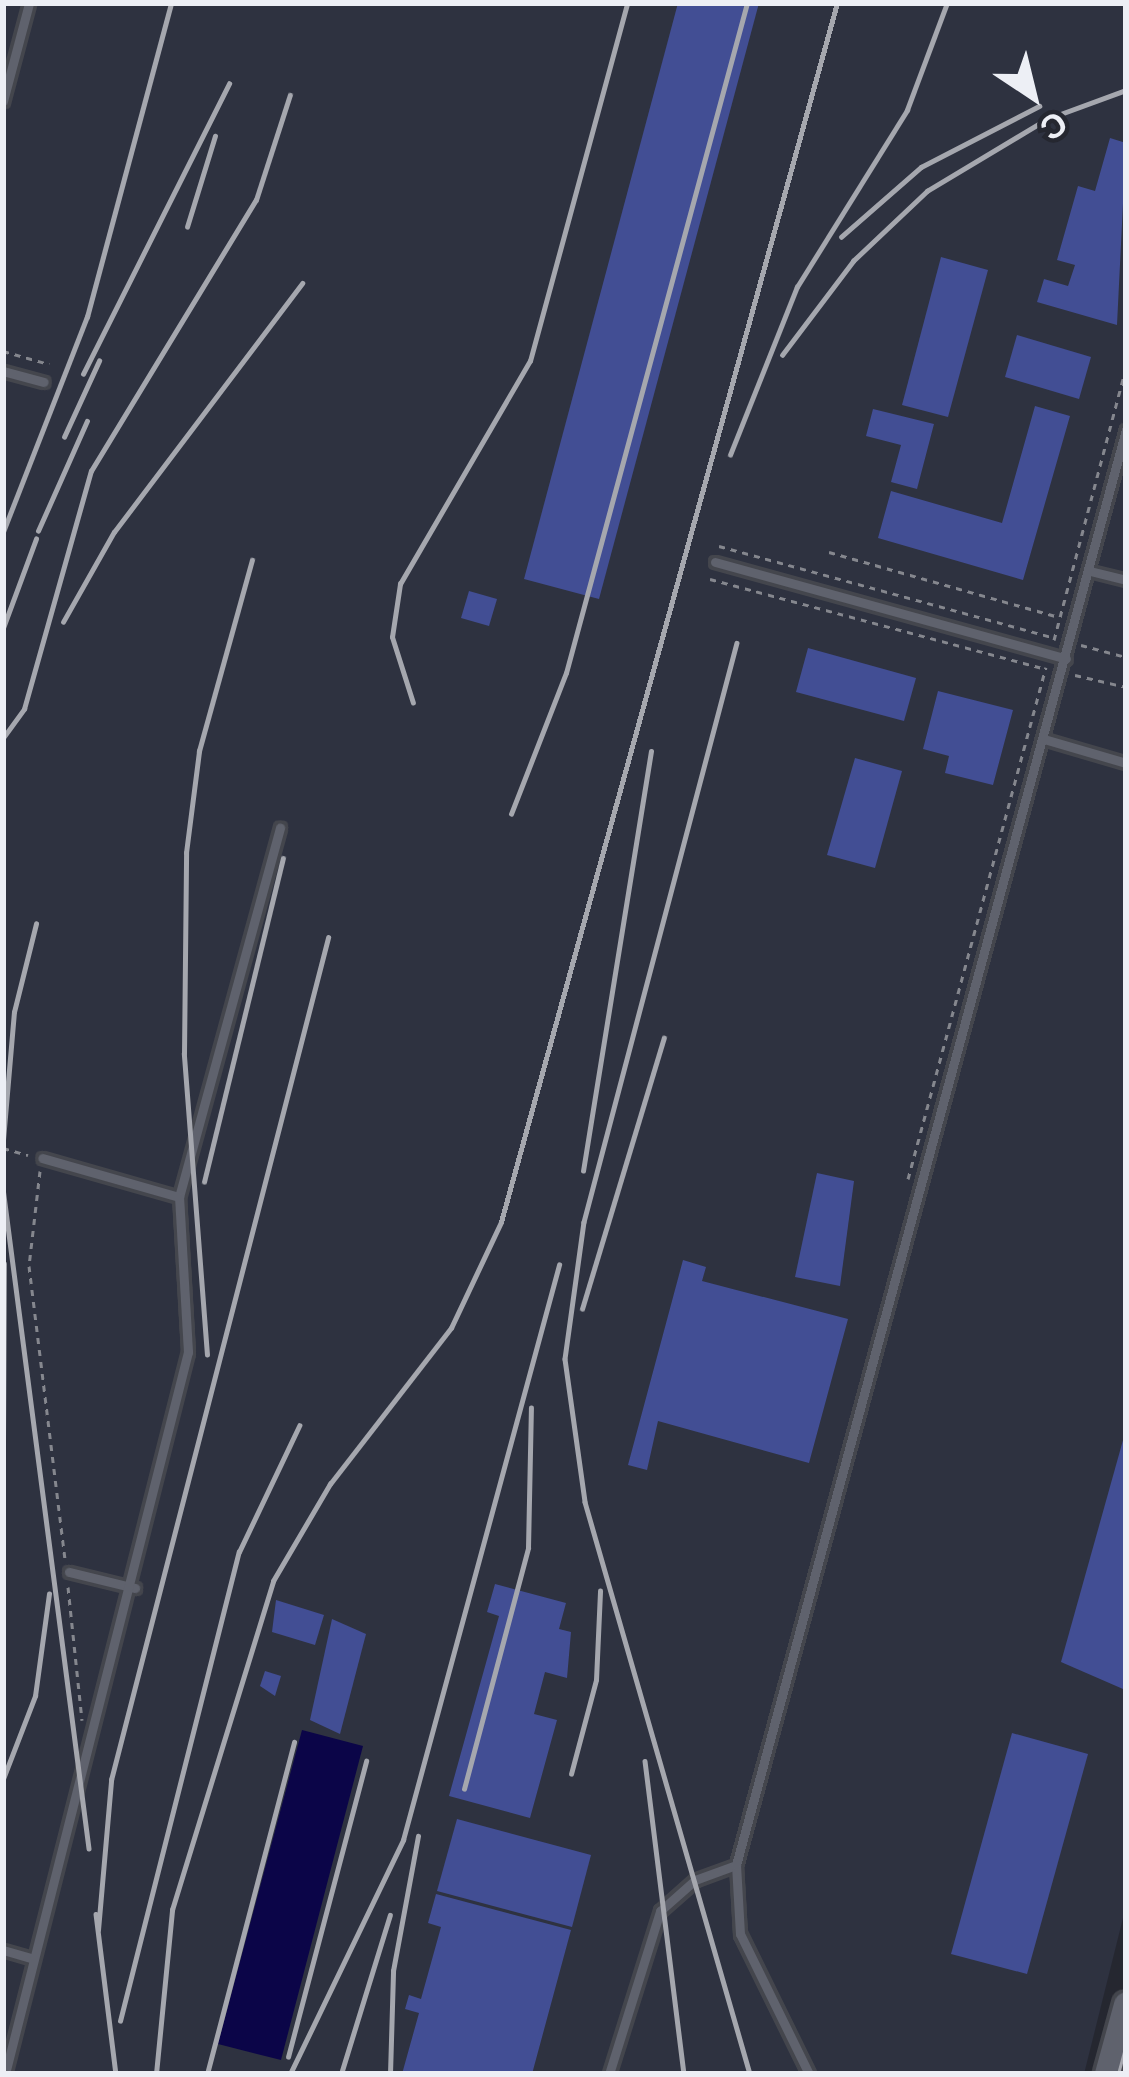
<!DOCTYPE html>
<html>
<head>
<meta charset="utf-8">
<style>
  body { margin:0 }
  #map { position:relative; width:1129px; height:2077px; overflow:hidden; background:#252730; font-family:"Work Sans",sans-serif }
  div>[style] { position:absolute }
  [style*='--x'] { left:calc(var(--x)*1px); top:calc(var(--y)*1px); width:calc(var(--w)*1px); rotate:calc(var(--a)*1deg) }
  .built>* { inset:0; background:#2e3240 }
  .water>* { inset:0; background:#0b0548 }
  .building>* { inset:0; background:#424e94 }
  .path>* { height:3px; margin-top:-1.5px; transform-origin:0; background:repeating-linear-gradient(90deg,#85878e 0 6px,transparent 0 12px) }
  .roads { filter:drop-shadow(3px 0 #44464d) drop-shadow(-3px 0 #44464d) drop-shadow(0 3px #44464d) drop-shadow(0 -3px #44464d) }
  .service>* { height:9px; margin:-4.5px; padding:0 4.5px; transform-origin:4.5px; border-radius:4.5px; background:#5f626d }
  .secondary>* { height:24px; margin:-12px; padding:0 12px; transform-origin:12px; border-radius:12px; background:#5f626d }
  .tram>* { height:3px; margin:-1.5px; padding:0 1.5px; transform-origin:1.5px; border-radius:1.5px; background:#a5a7ae }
  .rail>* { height:4.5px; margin:-2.25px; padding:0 2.25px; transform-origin:2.25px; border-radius:2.25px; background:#a5a7ae }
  span { translate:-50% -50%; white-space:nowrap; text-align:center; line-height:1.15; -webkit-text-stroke:10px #252730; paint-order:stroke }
  .frame { position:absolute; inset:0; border:6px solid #edeff5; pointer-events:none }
  .north { position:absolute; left:973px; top:36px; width:120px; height:120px; -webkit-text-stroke:9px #252730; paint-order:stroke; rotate:145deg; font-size:33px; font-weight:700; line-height:48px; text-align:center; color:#edeff5 }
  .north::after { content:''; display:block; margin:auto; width:42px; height:54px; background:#edeff5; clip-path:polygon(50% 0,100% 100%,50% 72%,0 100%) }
</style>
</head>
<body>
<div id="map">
  <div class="built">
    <div style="clip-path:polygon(3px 3px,1126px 3px,1126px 1906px,1084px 2074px,3px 2074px)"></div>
  </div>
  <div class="water">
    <div style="clip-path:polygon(302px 1730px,363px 1746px,281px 2060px,218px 2044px)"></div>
  </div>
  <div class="building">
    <div style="clip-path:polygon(678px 3px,759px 3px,599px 599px,524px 579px)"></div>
    <div style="clip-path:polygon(1110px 138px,1126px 143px,1117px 325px,1037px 302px,1044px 279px,1068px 286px,1075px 265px,1057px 260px,1078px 186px,1095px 191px)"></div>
    <div style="clip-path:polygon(941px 257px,988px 270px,948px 417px,902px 405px)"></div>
    <div style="clip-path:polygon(1017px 335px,1091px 357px,1079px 399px,1005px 377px)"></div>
    <div style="clip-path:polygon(1035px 406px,1070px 416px,1023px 580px,878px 538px,891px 491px,1002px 523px)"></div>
    <div style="clip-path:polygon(873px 409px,934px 424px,917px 489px,891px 482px,901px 445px,866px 436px)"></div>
    <div style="clip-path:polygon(469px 591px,497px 599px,489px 626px,461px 618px)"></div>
    <div style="clip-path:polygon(808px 648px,916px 678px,904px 721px,796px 692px)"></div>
    <div style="clip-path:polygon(938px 691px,1013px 710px,993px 785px,945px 773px,949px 756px,923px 749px)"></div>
    <div style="clip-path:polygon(855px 758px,902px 771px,875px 868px,827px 855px)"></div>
    <div style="clip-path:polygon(817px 1173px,854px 1181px,840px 1286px,795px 1277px)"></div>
    <div style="clip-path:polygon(683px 1260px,706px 1267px,702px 1281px,848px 1319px,809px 1463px,658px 1421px,647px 1470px,628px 1465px)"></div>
    <div style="clip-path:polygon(1125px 1433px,1126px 1677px,1123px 1689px,1061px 1662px)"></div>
    <div style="clip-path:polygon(495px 1584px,566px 1603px,559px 1629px,571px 1632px,567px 1678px,545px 1672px,534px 1714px,557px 1720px,530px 1818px,449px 1796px,499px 1616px,487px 1612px)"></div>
    <div style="clip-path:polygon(276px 1600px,324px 1615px,315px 1645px,272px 1632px)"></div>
    <div style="clip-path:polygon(332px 1619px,366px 1634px,340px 1734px,310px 1720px)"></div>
    <div style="clip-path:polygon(265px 1671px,281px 1676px,275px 1696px,260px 1686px)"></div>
    <div style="clip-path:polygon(1012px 1733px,1088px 1754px,1027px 1974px,951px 1954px)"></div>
    <div style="clip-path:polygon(457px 1819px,591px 1855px,572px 1927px,437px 1891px)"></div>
    <div style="clip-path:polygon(436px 1894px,571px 1930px,532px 2074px,402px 2074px,419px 2013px,405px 2009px,409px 1995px,421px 1999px,441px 1927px,428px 1923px)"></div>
  </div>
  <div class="path">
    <div style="--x:3;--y:351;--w:48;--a:15.8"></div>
    <div style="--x:719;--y:546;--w:348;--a:15.3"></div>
    <div style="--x:829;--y:552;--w:238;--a:15.8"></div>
    <div style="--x:710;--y:579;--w:344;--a:15"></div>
    <div style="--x:1054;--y:640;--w:274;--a:-75.2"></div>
    <div style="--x:1081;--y:645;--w:47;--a:14.9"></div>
    <div style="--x:1075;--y:675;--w:52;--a:13.2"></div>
    <div style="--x:3;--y:1148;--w:26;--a:16"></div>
    <div style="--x:40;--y:1171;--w:96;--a:96.6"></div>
    <div style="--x:29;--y:1266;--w:296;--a:83"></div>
    <div style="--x:908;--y:1179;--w:530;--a:-74.92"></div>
    <div style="--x:68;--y:1587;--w:134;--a:84"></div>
  </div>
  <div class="roads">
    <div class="service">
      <div style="--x:3;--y:101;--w:101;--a:-75.1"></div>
      <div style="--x:3;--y:371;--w:42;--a:15"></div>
      <div style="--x:715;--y:562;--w:364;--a:15.4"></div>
      <div style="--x:1090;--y:571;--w:37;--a:14"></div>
      <div style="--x:1044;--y:739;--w:85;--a:16.3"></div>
      <div style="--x:179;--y:1197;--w:383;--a:-74.7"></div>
      <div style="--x:69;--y:1572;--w:68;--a:13.6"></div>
      <div style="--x:3;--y:1950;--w:32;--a:16"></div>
      <div style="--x:5;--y:2074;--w:745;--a:-75.78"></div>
      <div style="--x:188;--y:1352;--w:155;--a:-93.3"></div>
      <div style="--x:179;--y:1197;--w:142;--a:-164.1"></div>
      <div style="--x:609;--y:2074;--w:171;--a:-72.6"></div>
      <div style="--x:660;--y:1911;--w:47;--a:-41.5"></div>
      <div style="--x:695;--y:1880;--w:44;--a:-20.1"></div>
      <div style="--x:809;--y:2074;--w:156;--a:-116.2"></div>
      <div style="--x:740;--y:1934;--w:69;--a:-93.3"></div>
      <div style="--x:736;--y:1865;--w:1487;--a:-74.8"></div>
    </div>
    <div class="secondary">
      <div style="--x:1107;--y:2074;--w:72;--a:-74.6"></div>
    </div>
  </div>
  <div class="tram">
    <div style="--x:1118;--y:2074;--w:31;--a:-75"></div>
  </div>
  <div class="rail">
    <div style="--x:187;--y:227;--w:95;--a:-72.9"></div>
    <div style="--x:841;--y:237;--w:106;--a:-41.2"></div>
    <div style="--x:921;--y:167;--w:133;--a:-27.3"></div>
    <div style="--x:782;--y:355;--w:118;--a:-52.9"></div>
    <div style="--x:853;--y:261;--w:102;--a:-43.4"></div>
    <div style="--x:927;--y:191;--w:140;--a:-31"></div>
    <div style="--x:1047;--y:119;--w:84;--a:-20.2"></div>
    <div style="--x:83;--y:374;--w:325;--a:-63.3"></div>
    <div style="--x:64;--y:437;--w:84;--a:-65.3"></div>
    <div style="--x:730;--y:455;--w:181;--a:-68.3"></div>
    <div style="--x:797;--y:287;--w:208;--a:-58.1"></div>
    <div style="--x:907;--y:110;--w:114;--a:-69.5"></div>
    <div style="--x:38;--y:531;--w:120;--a:-66"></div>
    <div style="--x:3;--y:532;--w:231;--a:-68.7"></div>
    <div style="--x:87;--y:317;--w:325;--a:-75"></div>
    <div style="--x:63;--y:622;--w:103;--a:-60.5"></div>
    <div style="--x:114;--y:532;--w:312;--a:-52.9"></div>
    <div style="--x:3;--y:628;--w:95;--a:-69.7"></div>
    <div style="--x:737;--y:643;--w:599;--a:104.8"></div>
    <div style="--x:584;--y:1222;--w:138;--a:97.9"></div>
    <div style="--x:565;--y:1359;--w:144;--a:82"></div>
    <div style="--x:585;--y:1502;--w:595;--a:73.91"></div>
    <div style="--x:413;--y:703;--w:69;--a:-107.7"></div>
    <div style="--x:392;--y:637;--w:54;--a:-81.4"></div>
    <div style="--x:400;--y:584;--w:258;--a:-59.8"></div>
    <div style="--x:530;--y:361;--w:371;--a:-74.8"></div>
    <div style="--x:3;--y:738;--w:36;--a:-54"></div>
    <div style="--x:24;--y:709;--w:247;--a:-74.3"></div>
    <div style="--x:91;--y:471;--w:317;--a:-58.7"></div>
    <div style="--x:256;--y:200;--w:110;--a:-72.1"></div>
    <div style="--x:511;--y:814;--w:151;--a:-68.7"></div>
    <div style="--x:566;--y:673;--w:694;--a:-74.88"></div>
    <div style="--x:3;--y:1140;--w:128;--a:-85.1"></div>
    <div style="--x:14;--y:1012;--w:91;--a:-76"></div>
    <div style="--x:583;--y:1171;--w:425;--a:-80.8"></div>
    <div style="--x:204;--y:1182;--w:333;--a:-76.3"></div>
    <div style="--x:3;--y:1188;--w:666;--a:82.58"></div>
    <div style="--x:582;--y:1309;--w:283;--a:-73.2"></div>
    <div style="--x:207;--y:1355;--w:302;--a:-94.4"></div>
    <div style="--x:184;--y:1054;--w:201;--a:-89.4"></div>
    <div style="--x:186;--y:853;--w:103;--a:-82.7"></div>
    <div style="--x:199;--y:751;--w:198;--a:-74.5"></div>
    <div style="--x:3;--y:1444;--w:180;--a:-89.7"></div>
    <div style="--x:645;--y:1761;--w:315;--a:82.9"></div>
    <div style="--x:571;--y:1774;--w:97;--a:-75.1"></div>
    <div style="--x:596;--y:1680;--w:89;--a:-87.4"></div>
    <div style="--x:3;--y:1779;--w:89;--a:-68.9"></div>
    <div style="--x:35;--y:1696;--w:103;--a:-82.2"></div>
    <div style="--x:464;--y:1789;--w:249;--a:-75.1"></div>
    <div style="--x:528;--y:1548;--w:140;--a:-88.8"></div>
    <div style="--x:96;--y:1914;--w:161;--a:82.9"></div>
    <div style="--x:98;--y:1930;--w:151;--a:-85"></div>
    <div style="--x:111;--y:1780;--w:870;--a:-75.55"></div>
    <div style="--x:120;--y:2021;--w:484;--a:-75.8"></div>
    <div style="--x:239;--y:1552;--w:140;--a:-64.5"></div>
    <div style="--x:288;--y:2057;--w:306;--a:-75.2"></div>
    <div style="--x:156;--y:2074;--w:165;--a:-84.4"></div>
    <div style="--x:172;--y:1910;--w:344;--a:-72.9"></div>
    <div style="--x:273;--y:1581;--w:113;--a:-59.6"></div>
    <div style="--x:330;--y:1484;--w:197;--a:-52.2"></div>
    <div style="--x:451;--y:1328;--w:117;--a:-64.7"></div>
    <div style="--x:501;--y:1222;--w:1264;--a:-74.59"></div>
    <div style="--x:207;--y:2074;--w:343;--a:-75.3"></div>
    <div style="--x:290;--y:2074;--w:260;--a:-64.2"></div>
    <div style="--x:403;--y:1840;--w:596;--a:-74.82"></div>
    <div style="--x:341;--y:2074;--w:166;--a:-72.9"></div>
    <div style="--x:390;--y:2074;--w:103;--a:-88.3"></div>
    <div style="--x:393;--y:1971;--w:137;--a:-79.5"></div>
  </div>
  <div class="frame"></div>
  <div class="north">С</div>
</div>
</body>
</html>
